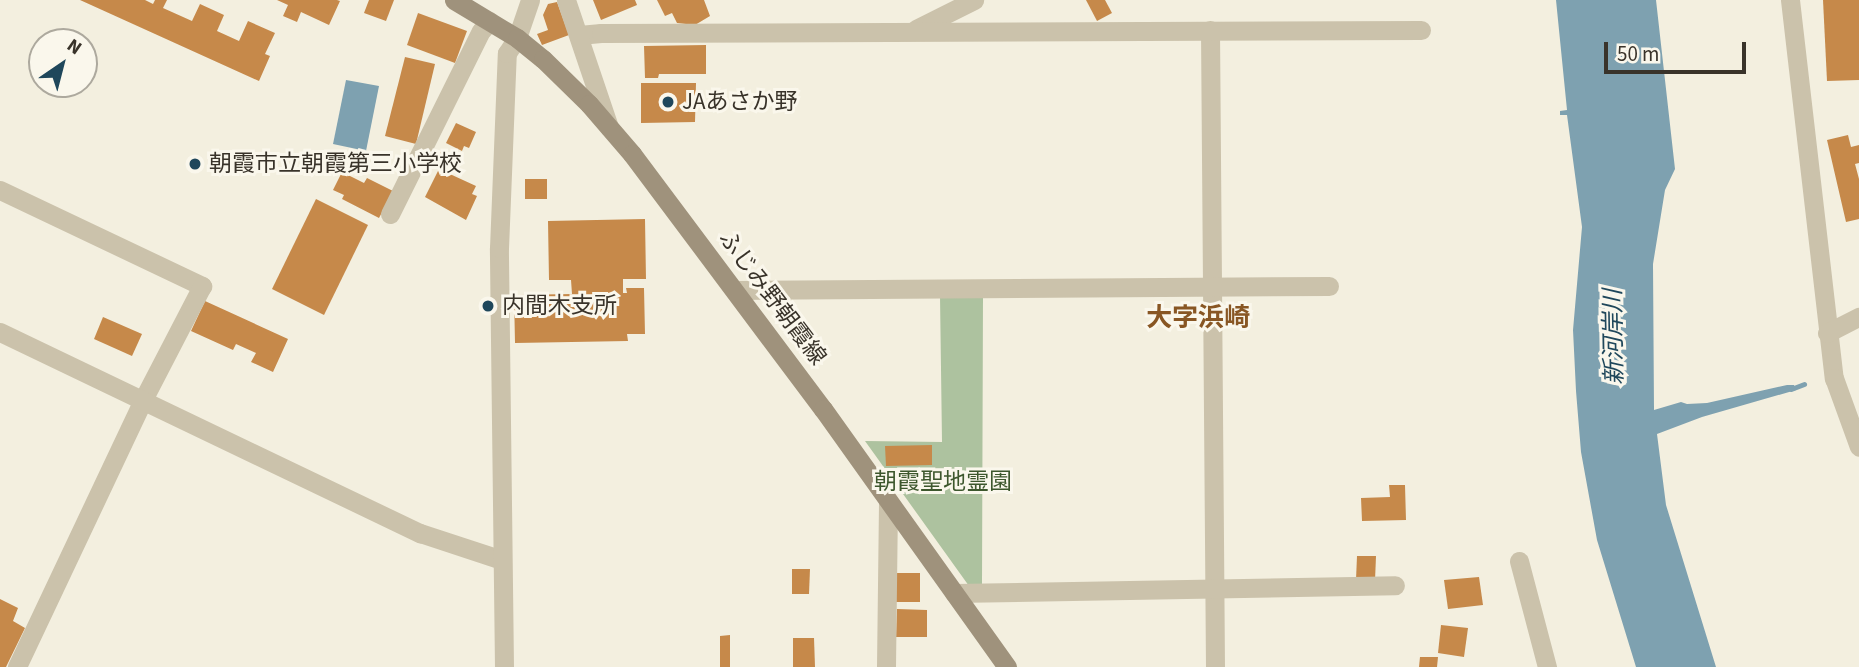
<!DOCTYPE html>
<html>
<head>
<meta charset="utf-8">
<style>
  body { margin:0 }
  #map { position:relative; width:1859px; height:667px; overflow:hidden; background:#f3efdf; font-family:"Source Sans 3","Noto Sans JP",sans-serif }
  div>[style] { position:absolute }
  [style*='--x'] { left:calc(var(--x)*1px); top:calc(var(--y)*1px); width:calc(var(--w)*1px); rotate:calc(var(--a)*1deg) }
  .green>* { inset:0; background:#adc29f }
  .water>* { inset:0; background:#7ea1b0 }
  .stream>* { height:5px; margin:-2.5px; padding:0 2.5px; transform-origin:2.5px; border-radius:2.5px; background:#7ea1b0 }
  .building>* { inset:0; background:#c6894a }
  .minor>* { height:19px; margin:-9.5px; padding:0 9.5px; transform-origin:9.5px; border-radius:9.5px; background:#cbc2ab }
  .tertiary>* { height:19px; margin:-9.5px; padding:0 9.5px; transform-origin:9.5px; border-radius:9.5px; background:#cbc2ab }
  .secondary>* { height:19px; margin:-9.5px; padding:0 9.5px; transform-origin:9.5px; border-radius:9.5px; background:#9f927c }
  .dots>* { width:19px; height:19px; translate:-50% -50%; box-sizing:border-box; border:4px solid #faf7ec; border-radius:50% }
  span { translate:-50% -50%; white-space:nowrap; text-align:center; line-height:1.15; -webkit-text-stroke:6px #faf7ec; paint-order:stroke }
  .poi-label { font-size:23px; color:#39332a }
  .left { translate:0 -50%; text-align:left }
  .street-label { font-size:23px; color:#39332a }
  .park-label { font-size:23px; color:#3d572d }
  .water-label { font-size:24px; color:#1f475b; font-style:italic }
  .quarter-label { font-size:26px; color:#885623; font-weight:700 }
  .north { position:absolute; left:28px; top:28px; width:70px; height:70px; box-sizing:border-box; background:#faf7ec; border:2px solid #ada99e; border-radius:50%; rotate:35deg; font-size:19px; font-weight:700; line-height:28px; text-align:center; color:#39332a }
  .north::after { content:''; display:block; margin:auto; width:24px; height:32px; background:#1f475b; clip-path:polygon(50% 0,100% 100%,50% 72%,0 100%) }
  .scale { position:absolute; left:1604px; top:42px; width:142px; height:32px; box-sizing:border-box; border:4px solid #39332a; border-top:0; padding-left:9px; font-size:21px; line-height:24px; white-space:nowrap; color:#39332a; -webkit-text-stroke:5px #faf7ec; paint-order:stroke }
</style>
</head>
<body>
<div id="map">
  <div class="green">
    <div style="clip-path:polygon(983px 295px,982px 586px,969px 586px,865px 441px,942px 442px,940px 296px)"></div>
  </div>
  <div class="water">
    <div style="clip-path:polygon(1556px 0,1656px 0,1675px 169px,1665px 190px,1653px 264px,1654px 410px,1681px 402px,1687px 404px,1707px 403px,1787px 385px,1794px 385px,1796px 390px,1702px 417px,1657px 434px,1666px 505px,1716px 667px,1636px 667px,1597px 540px,1581px 452px,1576px 391px,1573px 330px,1582px 227px,1567px 115px,1560px 115px,1560px 111px,1567px 110px)"></div>
    <div style="clip-path:polygon(346px 80px,379px 86px,366px 151px,333px 144px)"></div>
  </div>
  <div class="stream">
    <div style="--x:1791;--y:389;--w:14;--a:-21"></div>
  </div>
  <div class="building">
    <div style="clip-path:polygon(80px 0,145px 0,153px 4px,155px 0,167px 0,163px 8px,192px 21px,200px 4px,224px 15px,217px 31px,239px 41px,248px 21px,275px 33px,265px 54px,270px 56px,259px 81px)"></div>
    <div style="clip-path:polygon(277px 0,337px 0,340px 1px,329px 25px,301px 12px,297px 22px,283px 16px,288px 5px)"></div>
    <div style="clip-path:polygon(369px 0,394px 0,386px 21px,364px 13px)"></div>
    <div style="clip-path:polygon(593px 0,635px 0,637px 5px,601px 20px)"></div>
    <div style="clip-path:polygon(657px 0,704px 0,710px 16px,695px 25px,677px 23px,672px 13px,665px 16px)"></div>
    <div style="clip-path:polygon(1086px 0,1105px 0,1112px 13px,1097px 21px)"></div>
    <div style="clip-path:polygon(1823px 0,1859px 0,1859px 80px,1827px 81px)"></div>
    <div style="clip-path:polygon(557px 2px,569px 35px,542px 45px,537px 34px,548px 30px,543px 15px,548px 4px)"></div>
    <div style="clip-path:polygon(418px 13px,467px 31px,455px 63px,407px 45px)"></div>
    <div style="clip-path:polygon(706px 45px,706px 74px,659px 74px,658px 78px,645px 78px,644px 46px)"></div>
    <div style="clip-path:polygon(405px 57px,435px 64px,416px 144px,385px 136px)"></div>
    <div style="clip-path:polygon(641px 83px,696px 83px,695px 122px,641px 123px)"></div>
    <div style="clip-path:polygon(456px 123px,476px 132px,469px 148px,464px 146px,462px 151px,446px 143px)"></div>
    <div style="clip-path:polygon(1848px 135px,1851px 147px,1859px 145px,1859px 163px,1855px 164px,1859px 179px,1859px 219px,1846px 222px,1827px 140px)"></div>
    <div style="clip-path:polygon(441px 150px,453px 156px,447px 168px,436px 163px)"></div>
    <div style="clip-path:polygon(439px 169px,476px 186px,472px 194px,477px 196px,466px 220px,425px 197px)"></div>
    <div style="clip-path:polygon(342px 172px,364px 183px,367px 178px,393px 191px,379px 218px,342px 199px,344px 195px,333px 190px)"></div>
    <div style="clip-path:polygon(525px 179px,547px 179px,547px 199px,525px 199px)"></div>
    <div style="clip-path:polygon(316px 199px,368px 225px,324px 315px,272px 289px)"></div>
    <div style="clip-path:polygon(645px 219px,646px 279px,623px 279px,623px 293px,627px 293px,626px 288px,644px 288px,645px 334px,627px 334px,628px 341px,515px 343px,514px 295px,572px 294px,571px 280px,549px 280px,548px 221px)"></div>
    <div style="clip-path:polygon(205px 301px,288px 339px,273px 372px,251px 362px,256px 353px,236px 344px,233px 350px,191px 331px)"></div>
    <div style="clip-path:polygon(103px 317px,142px 334px,132px 356px,94px 339px)"></div>
    <div style="clip-path:polygon(932px 445px,932px 465px,886px 466px,885px 446px)"></div>
    <div style="clip-path:polygon(1389px 485px,1405px 485px,1406px 520px,1362px 521px,1361px 498px,1390px 497px)"></div>
    <div style="clip-path:polygon(1357px 556px,1376px 556px,1375px 581px,1356px 580px)"></div>
    <div style="clip-path:polygon(792px 569px,810px 569px,809px 594px,792px 594px)"></div>
    <div style="clip-path:polygon(896px 573px,920px 573px,920px 602px,896px 602px)"></div>
    <div style="clip-path:polygon(1479px 577px,1483px 605px,1448px 609px,1444px 580px)"></div>
    <div style="clip-path:polygon(0 599px,18px 608px,13px 621px,25px 628px,6px 667px,0 667px)"></div>
    <div style="clip-path:polygon(897px 609px,927px 610px,927px 637px,896px 637px)"></div>
    <div style="clip-path:polygon(1441px 625px,1468px 628px,1464px 657px,1438px 653px)"></div>
    <div style="clip-path:polygon(730px 635px,730px 667px,720px 667px,720px 636px)"></div>
    <div style="clip-path:polygon(793px 638px,814px 638px,815px 667px,793px 667px)"></div>
    <div style="clip-path:polygon(1420px 657px,1438px 657px,1437px 667px,1419px 667px)"></div>
  </div>
  <div class="minor">
    <div style="--x:1790;--y:0;--w:381;--a:83.4"></div>
    <div style="--x:1834;--y:378;--w:73;--a:70.1"></div>
    <div style="--x:916;--y:29;--w:65;--a:-26.6"></div>
    <div style="--x:1210;--y:30;--w:637;--a:89.55"></div>
    <div style="--x:579;--y:35;--w:22;--a:-5"></div>
    <div style="--x:601;--y:33;--w:820;--a:-0.21"></div>
    <div style="--x:0;--y:190;--w:224;--a:25.4"></div>
    <div style="--x:202;--y:286;--w:128;--a:117.4"></div>
    <div style="--x:143;--y:400;--w:295;--a:115.3"></div>
    <div style="--x:390;--y:214;--w:204;--a:-63.6"></div>
    <div style="--x:481;--y:31;--w:13;--a:-48"></div>
    <div style="--x:736;--y:290;--w:593;--a:-0.39"></div>
    <div style="--x:0;--y:332;--w:466;--a:25.6"></div>
    <div style="--x:420;--y:533;--w:86;--a:18.2"></div>
    <div style="--x:1827;--y:333;--w:36;--a:-27"></div>
    <div style="--x:1519;--y:561;--w:110;--a:75.2"></div>
    <div style="--x:954;--y:593;--w:441;--a:-1"></div>
    <div style="--x:504;--y:667;--w:419;--a:-90.7"></div>
    <div style="--x:499;--y:248;--w:195;--a:-87.7"></div>
    <div style="--x:507;--y:53;--w:18;--a:-56"></div>
    <div style="--x:886;--y:667;--w:166;--a:-89.3"></div>
  </div>
  <div class="tertiary">
    <div style="--x:566;--y:0;--w:134;--a:71.3"></div>
    <div style="--x:517;--y:38;--w:40;--a:-71.1"></div>
  </div>
  <div class="secondary">
    <div style="--x:454;--y:0;--w:74;--a:31.1"></div>
    <div style="--x:517;--y:38;--w:33;--a:39"></div>
    <div style="--x:543;--y:59;--w:64;--a:44.4"></div>
    <div style="--x:589;--y:104;--w:66;--a:49.3"></div>
    <div style="--x:632;--y:154;--w:319;--a:53.2"></div>
    <div style="--x:823;--y:409;--w:317;--a:54.5"></div>
  </div>
  <div class="dots">
    <div style="left:668px;top:102px;background:#1f475b"></div>
    <div style="left:195px;top:164px;background:#1f475b"></div>
    <div style="left:488px;top:306px;background:#1f475b"></div>
  </div>
  <div class="poi-label">
    <span class="left" style="left:682px;top:102px">JAあさか野</span>
    <span class="left" style="left:209px;top:164px">朝霞市立朝霞第三小学校</span>
    <span class="left" style="left:502px;top:306px">内間木支所</span>
  </div>
  <div class="street-label">
    <span style="left:772px;top:298px;rotate:53deg">ふじみ野朝霞線</span>
  </div>
  <div class="park-label">
    <span style="left:943px;top:482px">朝霞聖地霊園</span>
  </div>
  <div class="water-label">
    <span style="left:1614px;top:337px;rotate:-91deg">新河岸川</span>
  </div>
  <div class="quarter-label">
    <span style="left:1198px;top:318px">大字浜崎</span>
  </div>
  <div class="north">N</div>
  <div class="scale">50 m</div>
</div>
</body>
</html>
